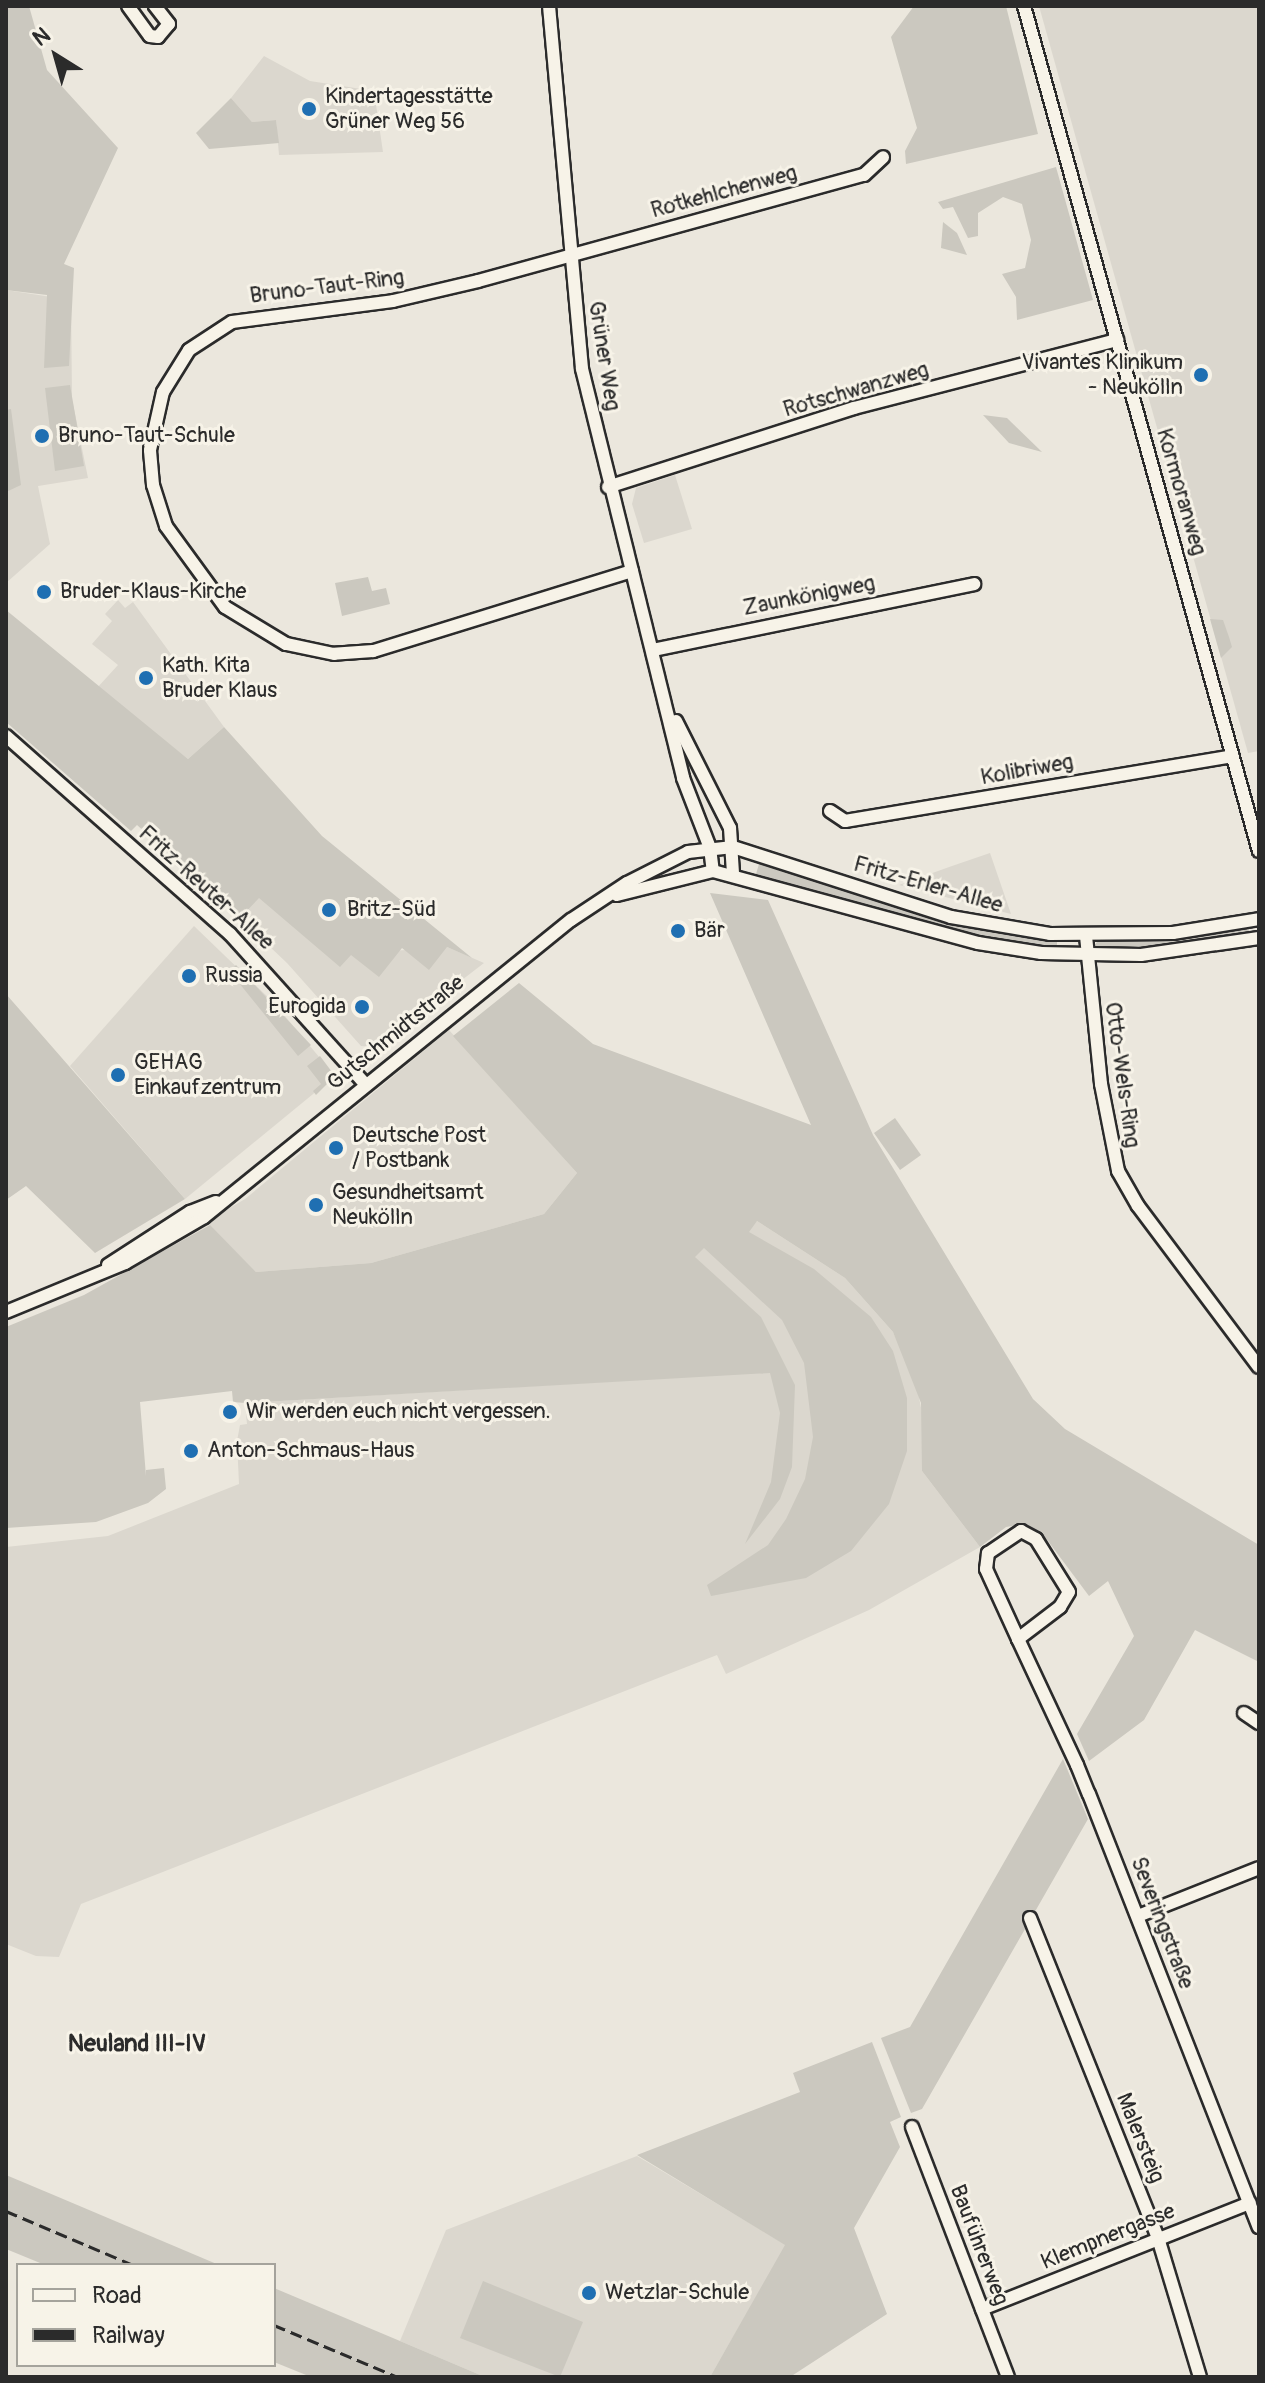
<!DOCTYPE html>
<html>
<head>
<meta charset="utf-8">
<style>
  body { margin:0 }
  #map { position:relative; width:1265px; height:2383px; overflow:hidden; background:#ebe7dd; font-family:Pangolin,sans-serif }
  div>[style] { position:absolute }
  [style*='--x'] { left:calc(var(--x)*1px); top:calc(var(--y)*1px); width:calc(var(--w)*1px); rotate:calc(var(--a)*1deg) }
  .built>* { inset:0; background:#dbd7ce }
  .green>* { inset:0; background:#cbc8bf }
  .roads { filter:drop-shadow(2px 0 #2b2b2b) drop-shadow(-2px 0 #2b2b2b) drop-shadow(0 2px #2b2b2b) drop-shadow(0 -2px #2b2b2b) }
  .minor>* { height:12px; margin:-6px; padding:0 6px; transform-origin:6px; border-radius:6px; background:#f7f3e8 }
  .rail>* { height:3px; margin-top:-1.5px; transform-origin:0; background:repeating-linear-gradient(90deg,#2b2b2b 0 12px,transparent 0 18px) }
  .dots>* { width:22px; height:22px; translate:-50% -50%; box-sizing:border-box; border:4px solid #f7f3e8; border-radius:50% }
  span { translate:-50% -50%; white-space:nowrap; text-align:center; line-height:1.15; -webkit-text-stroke:6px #f7f3e8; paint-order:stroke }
  .poi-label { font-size:22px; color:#2b2b2b }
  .left { translate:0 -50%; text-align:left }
  .right { translate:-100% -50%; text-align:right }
  .street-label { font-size:22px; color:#2b2b2b }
  .neighbourhood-label { font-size:24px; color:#2b2b2b; font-weight:700 }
  .frame { position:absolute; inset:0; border:8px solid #2b2b2b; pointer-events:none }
  .legend { position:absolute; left:16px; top:2263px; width:260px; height:104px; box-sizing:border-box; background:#f7f3e8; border:2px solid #a5a39c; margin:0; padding:10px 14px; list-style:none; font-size:24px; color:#2b2b2b }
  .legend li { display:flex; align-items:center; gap:16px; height:40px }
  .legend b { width:40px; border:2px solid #a5a39c }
  .north { position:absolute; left:16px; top:16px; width:80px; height:80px; -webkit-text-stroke:6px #f7f3e8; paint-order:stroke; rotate:323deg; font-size:22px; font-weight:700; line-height:32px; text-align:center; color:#2b2b2b }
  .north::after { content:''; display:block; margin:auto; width:28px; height:36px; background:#2b2b2b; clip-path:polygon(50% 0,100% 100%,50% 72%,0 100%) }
</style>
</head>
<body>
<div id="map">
  <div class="built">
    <div style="clip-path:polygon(1039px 6px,1259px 6px,1259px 751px,1248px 753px)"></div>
    <div style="clip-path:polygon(264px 56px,310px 81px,374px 91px,383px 152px,279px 155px,276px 120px,252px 122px,231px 98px)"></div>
    <div style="clip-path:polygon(6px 290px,71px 300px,72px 399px,88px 478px,38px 486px,50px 544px,6px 583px)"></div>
    <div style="clip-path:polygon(675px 475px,692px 529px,644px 543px,632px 504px,636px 488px)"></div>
    <div style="clip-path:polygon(118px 600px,125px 608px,133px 602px,224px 727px,188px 759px,97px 688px,118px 665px,92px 644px,112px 621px,105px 614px)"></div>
    <div style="clip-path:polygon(990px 853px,1011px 914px,899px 885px,952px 866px)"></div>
    <div style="clip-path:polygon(234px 875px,340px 966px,351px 954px,447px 947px,484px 963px,375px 1047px,361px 1046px,287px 963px,215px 895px)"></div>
    <div style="clip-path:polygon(194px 926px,274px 1003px,335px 1076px,185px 1199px,70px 1066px)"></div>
    <div style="clip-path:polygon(449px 1030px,577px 1173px,544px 1214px,371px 1263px,256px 1272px,206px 1222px,245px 1199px)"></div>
    <div style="clip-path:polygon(757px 1221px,845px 1278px,893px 1332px,916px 1382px,924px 1423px,922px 1471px,980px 1547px,869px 1610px,726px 1674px,717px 1655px,81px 1904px,59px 1957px,36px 1956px,6px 1944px,6px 1547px,108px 1536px,239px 1484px,237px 1441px,240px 1425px,247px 1424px,245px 1403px,770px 1372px,690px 1262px,703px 1246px)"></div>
    <div style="clip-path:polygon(637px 2156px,786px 2245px,710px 2377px,485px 2377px,400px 2341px,446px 2230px)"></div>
  </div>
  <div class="green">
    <div style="clip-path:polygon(6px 6px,29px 6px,47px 70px,118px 148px,64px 264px,74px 268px,69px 366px,44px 368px,47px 295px,6px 290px)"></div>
    <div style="clip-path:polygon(914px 6px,1006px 6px,1038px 134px,906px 164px,905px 151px,917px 128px,891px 37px)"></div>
    <div style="clip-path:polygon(231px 98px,252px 122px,276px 120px,279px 143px,209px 149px,196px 133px)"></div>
    <div style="clip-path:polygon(1056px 167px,1093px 300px,1017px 320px,1016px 297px,1002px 274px,1025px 268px,1031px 240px,1022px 204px,1003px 197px,978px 213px,978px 236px,968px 238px,953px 207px,943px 209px,938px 202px)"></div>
    <div style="clip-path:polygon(943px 222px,957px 233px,967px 255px,941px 248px)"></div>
    <div style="clip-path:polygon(70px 385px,84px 466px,55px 471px,45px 388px)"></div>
    <div style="clip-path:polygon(11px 409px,21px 485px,6px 492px,6px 410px)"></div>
    <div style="clip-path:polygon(983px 415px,1007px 418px,1042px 452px,1009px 443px)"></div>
    <div style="clip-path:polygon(368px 577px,372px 591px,386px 588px,390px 604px,342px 616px,335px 583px)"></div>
    <div style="clip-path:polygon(6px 610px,188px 759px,224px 727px,322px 836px,472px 958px,447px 947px,429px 970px,402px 948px,379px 977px,351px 955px,340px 967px,259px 898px,240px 918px,137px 825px,131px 831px,6px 722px)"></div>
    <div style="clip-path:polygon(1210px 619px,1223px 620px,1229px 637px,1232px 647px,1221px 658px)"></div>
    <div style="clip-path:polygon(759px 864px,942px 920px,1057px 940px,1057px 948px,971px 936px,890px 913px,756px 874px)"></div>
    <div style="clip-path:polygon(710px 893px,768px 900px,873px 1135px,1033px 1399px,1065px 1429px,1259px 1545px,1259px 1662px,1195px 1630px,1144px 1720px,1089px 1761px,1077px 1734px,1134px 1636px,1108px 1581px,1089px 1596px,1042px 1533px,1023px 1524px,1006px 1527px,980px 1547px,922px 1471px,921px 1403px,893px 1332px,845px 1278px,757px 1221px,749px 1232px,814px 1269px,871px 1317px,893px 1351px,907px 1398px,907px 1451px,889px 1504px,851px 1551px,806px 1578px,711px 1596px,707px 1585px,768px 1545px,786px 1519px,805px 1479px,813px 1437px,804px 1363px,782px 1320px,704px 1248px,695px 1257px,761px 1317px,795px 1385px,792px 1467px,780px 1499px,745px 1544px,771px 1482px,780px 1413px,770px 1373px,245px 1403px,233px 1402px,232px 1391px,140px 1402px,146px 1476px,146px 1470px,164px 1468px,166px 1489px,148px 1503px,96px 1522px,6px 1528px,6px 1327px,84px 1295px,210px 1225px,256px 1272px,371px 1263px,544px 1214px,577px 1173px,453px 1036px,519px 983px,593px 1044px,811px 1125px)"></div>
    <div style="clip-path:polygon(1248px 927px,1250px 935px,1154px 948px,1093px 947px,1097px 942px,1174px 938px)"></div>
    <div style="clip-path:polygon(236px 965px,311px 1045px,298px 1056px,235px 978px,226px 985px,226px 975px)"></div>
    <div style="clip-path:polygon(6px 994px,185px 1199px,95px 1253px,26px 1186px,6px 1200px)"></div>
    <div style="clip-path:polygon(320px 1056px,335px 1076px,316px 1095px,313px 1091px,321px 1084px,307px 1066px)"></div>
    <div style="clip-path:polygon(895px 1118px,921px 1155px,900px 1170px,874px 1133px)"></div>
    <div style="clip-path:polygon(1063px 1759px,1088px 1819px,922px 2109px,911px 2113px,881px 2038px,910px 2027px)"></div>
    <div style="clip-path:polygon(872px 2042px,901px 2117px,890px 2122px,900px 2147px,854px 2228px,887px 2314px,790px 2377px,710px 2377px,785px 2245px,637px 2155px,800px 2092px,793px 2073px)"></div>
    <div style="clip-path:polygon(6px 2175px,56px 2196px,219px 2265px,45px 2265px,6px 2249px)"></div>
    <div style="clip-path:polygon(483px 2281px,583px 2322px,560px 2377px,460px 2338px)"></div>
    <div style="clip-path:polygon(274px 2288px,400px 2341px,485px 2377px,311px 2377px,274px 2362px)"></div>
  </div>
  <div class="roads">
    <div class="minor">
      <div style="--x:128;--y:6;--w:37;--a:54"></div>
      <div style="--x:150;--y:36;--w:8;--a:7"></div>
      <div style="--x:158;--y:37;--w:17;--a:-50"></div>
      <div style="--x:169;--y:24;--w:23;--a:-128"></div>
      <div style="--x:549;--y:6;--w:364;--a:84.8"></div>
      <div style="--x:582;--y:369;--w:421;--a:76.1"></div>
      <div style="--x:683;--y:778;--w:75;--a:68.9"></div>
      <div style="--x:710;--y:848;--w:23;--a:83"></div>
      <div style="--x:1024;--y:6;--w:877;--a:74.46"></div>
      <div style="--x:608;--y:487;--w:258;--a:-17.8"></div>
      <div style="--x:854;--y:408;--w:272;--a:-14.5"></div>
      <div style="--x:632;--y:571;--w:271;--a:162.8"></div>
      <div style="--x:373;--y:651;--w:39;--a:176"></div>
      <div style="--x:334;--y:654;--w:49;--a:-168.2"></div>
      <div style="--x:286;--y:644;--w:71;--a:-148.8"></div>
      <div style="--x:225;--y:607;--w:100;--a:-126.1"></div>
      <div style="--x:166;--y:526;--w:43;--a:-107.6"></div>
      <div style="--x:153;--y:485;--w:35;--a:-95"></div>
      <div style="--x:150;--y:450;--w:59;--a:-77.4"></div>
      <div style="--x:163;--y:392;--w:49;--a:-58.2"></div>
      <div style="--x:189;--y:350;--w:51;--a:-33.1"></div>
      <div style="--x:232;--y:322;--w:162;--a:-7.4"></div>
      <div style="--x:393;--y:301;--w:87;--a:-13.2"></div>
      <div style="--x:478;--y:281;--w:400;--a:-15.4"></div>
      <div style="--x:864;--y:175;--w:26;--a:-43"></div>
      <div style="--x:653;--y:650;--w:328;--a:-11.6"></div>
      <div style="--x:676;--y:721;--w:120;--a:63.2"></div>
      <div style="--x:730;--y:828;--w:45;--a:86.2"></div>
      <div style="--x:6;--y:736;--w:299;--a:41.5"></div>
      <div style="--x:230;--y:934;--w:202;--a:48"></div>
      <div style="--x:830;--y:811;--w:18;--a:34"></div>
      <div style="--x:845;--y:821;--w:393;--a:-9.5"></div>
      <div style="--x:617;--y:895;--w:99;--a:-14"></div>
      <div style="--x:713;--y:871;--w:275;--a:15.2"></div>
      <div style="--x:978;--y:943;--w:64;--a:9"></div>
      <div style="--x:1041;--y:953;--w:100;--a:1.1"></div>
      <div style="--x:1141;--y:955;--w:119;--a:-8.2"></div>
      <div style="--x:1086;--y:936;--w:149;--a:84.2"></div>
      <div style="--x:1101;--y:1084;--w:89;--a:78.9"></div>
      <div style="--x:1118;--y:1171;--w:40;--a:60.3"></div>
      <div style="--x:1138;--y:1206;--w:201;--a:53.1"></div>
      <div style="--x:108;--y:1265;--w:98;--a:-32.9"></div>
      <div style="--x:190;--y:1212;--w:28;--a:-21"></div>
      <div style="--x:6;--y:1312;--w:129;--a:-22.4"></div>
      <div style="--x:125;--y:1263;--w:91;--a:-30.2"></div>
      <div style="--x:204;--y:1217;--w:472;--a:-39"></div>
      <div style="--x:571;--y:920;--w:67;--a:-33.5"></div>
      <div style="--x:627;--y:883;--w:68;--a:-26.9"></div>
      <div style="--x:688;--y:852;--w:45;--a:-6.3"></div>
      <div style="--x:733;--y:847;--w:229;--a:17.8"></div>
      <div style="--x:951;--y:917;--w:100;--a:9.7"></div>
      <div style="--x:1050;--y:934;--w:123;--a:-0.5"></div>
      <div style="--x:1173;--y:933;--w:87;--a:-9.2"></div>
      <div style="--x:1018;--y:1639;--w:53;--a:-37.3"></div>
      <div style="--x:1060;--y:1607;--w:17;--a:-59"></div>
      <div style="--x:1069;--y:1592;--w:62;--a:-121.9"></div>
      <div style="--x:1036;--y:1539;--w:17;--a:-152"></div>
      <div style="--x:1021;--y:1531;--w:40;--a:146"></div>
      <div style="--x:988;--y:1553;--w:16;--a:97"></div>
      <div style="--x:986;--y:1569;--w:77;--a:65.4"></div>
      <div style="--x:1018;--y:1639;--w:139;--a:64.9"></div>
      <div style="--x:1077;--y:1765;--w:31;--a:68"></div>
      <div style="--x:1089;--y:1794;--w:465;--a:68.6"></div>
      <div style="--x:1244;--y:1713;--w:18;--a:34"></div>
      <div style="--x:1138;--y:1916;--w:130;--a:-21.6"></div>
      <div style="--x:1030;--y:1918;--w:345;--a:68.2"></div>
      <div style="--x:1158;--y:2238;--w:145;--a:73.2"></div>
      <div style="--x:912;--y:2127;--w:268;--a:69"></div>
      <div style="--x:982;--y:2309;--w:288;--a:-21.6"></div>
    </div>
  </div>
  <div class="rail">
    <div style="--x:6;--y:2211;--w:138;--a:23"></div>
    <div style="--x:274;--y:2325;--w:134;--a:22.8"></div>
  </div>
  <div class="dots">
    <div style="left:309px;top:109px;background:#1f6fb2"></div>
    <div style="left:1201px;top:375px;background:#1f6fb2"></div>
    <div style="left:42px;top:436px;background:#1f6fb2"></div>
    <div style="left:44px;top:592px;background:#1f6fb2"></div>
    <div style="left:146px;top:678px;background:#1f6fb2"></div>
    <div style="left:329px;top:910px;background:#1f6fb2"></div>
    <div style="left:678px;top:931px;background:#1f6fb2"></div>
    <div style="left:189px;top:976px;background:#1f6fb2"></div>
    <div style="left:362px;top:1007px;background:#1f6fb2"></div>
    <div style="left:118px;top:1075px;background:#1f6fb2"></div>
    <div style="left:336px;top:1148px;background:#1f6fb2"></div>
    <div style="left:316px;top:1205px;background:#1f6fb2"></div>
    <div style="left:230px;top:1412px;background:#1f6fb2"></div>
    <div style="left:191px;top:1451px;background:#1f6fb2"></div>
    <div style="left:589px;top:2293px;background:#1f6fb2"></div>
  </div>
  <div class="poi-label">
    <span class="left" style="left:325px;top:109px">Kindertagesstätte<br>Grüner Weg 56</span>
    <span class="right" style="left:1183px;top:375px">Vivantes Klinikum<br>- Neukölln</span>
    <span class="left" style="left:58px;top:436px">Bruno-Taut-Schule</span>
    <span class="left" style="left:60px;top:592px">Bruder-Klaus-Kirche</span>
    <span class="left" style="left:162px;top:678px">Kath. Kita<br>Bruder Klaus</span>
    <span class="left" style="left:347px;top:910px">Britz-Süd</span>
    <span class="left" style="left:694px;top:931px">Bär</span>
    <span class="left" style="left:205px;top:976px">Russia</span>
    <span class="right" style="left:346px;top:1007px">Eurogida</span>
    <span class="left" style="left:134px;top:1075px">GEHAG<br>Einkaufzentrum</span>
    <span class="left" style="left:352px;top:1148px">Deutsche Post<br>/ Postbank</span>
    <span class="left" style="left:332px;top:1205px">Gesundheitsamt<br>Neukölln</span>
    <span class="left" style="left:246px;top:1412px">Wir werden euch nicht vergessen.</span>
    <span class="left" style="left:207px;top:1451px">Anton-Schmaus-Haus</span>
    <span class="left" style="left:605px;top:2293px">Wetzlar-Schule</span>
  </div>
  <div class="street-label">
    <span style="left:724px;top:192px;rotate:-15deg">Rotkehlchenweg</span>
    <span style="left:327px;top:287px;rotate:-7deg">Bruno-Taut-Ring</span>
    <span style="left:604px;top:356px;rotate:81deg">Grüner Weg</span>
    <span style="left:856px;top:390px;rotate:-16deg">Rotschwanzweg</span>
    <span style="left:1181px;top:492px;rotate:74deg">Kormoranweg</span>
    <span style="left:809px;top:596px;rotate:-11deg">Zaunkönigweg</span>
    <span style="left:1027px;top:770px;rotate:-10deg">Kolibriweg</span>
    <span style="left:928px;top:885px;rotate:16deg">Fritz-Erler-Allee</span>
    <span style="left:206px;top:888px;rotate:42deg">Fritz-Reuter-Allee</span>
    <span style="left:396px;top:1033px;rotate:-39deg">Gutschmidtstraße</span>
    <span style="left:1122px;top:1075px;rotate:82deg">Otto-Wels-Ring</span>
    <span style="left:1162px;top:1923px;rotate:69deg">Severingstraße</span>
    <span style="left:1140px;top:2138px;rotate:68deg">Malersteig</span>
    <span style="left:1108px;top:2237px;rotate:-22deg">Klempnergasse</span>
    <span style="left:979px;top:2245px;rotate:69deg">Bauführerweg</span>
  </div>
  <div class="neighbourhood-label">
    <span style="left:137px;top:2044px">Neuland III-IV</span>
  </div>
  <div class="frame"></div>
  <ul class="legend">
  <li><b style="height:10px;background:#f7f3e8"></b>Road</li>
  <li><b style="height:10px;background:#2b2b2b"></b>Railway</li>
  </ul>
  <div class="north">N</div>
</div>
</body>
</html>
